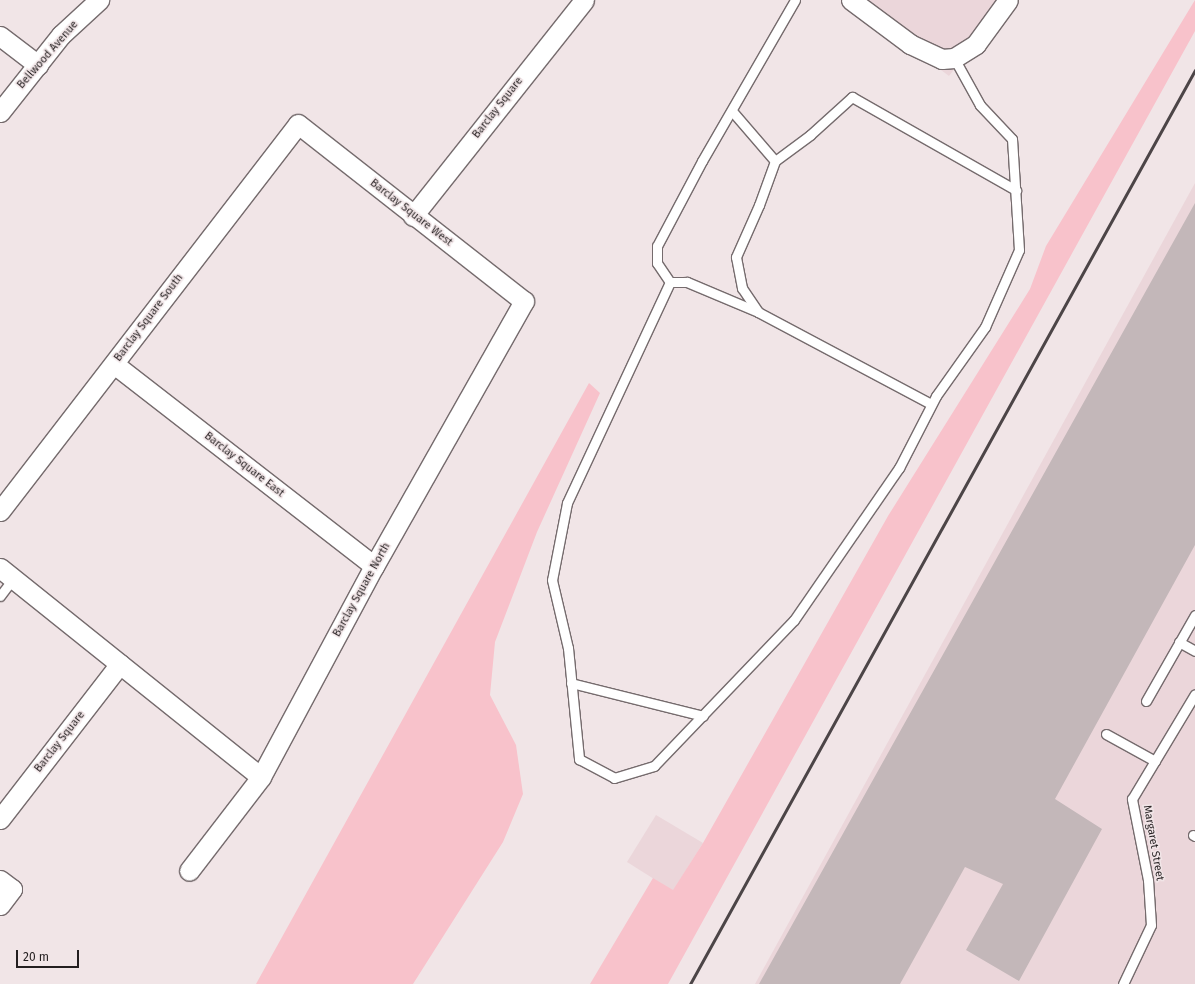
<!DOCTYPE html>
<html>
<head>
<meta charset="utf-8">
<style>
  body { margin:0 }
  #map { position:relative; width:1195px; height:984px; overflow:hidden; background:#f1e5e7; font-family:"Fira Sans",sans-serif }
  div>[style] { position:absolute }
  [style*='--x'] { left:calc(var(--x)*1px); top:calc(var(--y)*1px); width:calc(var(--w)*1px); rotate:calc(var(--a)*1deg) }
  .built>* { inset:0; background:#ebd6da }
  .green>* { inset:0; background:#f8c2cb }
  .building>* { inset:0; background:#c3b7b9 }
  .roads { filter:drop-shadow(1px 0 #756b6d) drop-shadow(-1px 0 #756b6d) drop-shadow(0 1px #756b6d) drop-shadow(0 -1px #756b6d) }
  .service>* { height:9px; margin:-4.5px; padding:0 4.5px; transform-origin:4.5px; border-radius:4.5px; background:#fff }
  .minor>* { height:19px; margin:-9.5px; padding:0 9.5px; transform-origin:9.5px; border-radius:9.5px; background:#fff }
  .rail>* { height:3px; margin:-1.5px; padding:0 1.5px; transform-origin:1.5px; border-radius:1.5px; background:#4c4547 }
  span { translate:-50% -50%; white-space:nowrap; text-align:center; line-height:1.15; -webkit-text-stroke:3px #f1e5e7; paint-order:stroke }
  .street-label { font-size:11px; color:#231e1f }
  .scale { position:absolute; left:16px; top:950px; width:63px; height:18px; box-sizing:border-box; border:2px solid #231e1f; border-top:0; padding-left:5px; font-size:12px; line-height:14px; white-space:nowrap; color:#231e1f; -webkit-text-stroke:3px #f1e5e7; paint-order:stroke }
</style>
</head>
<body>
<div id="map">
  <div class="built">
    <div style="clip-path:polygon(847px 0,1008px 0,949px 76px)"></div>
    <div style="clip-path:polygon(1195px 183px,1195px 984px,755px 984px)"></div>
    <div style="clip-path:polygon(656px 815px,703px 843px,673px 891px,627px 862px)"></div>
  </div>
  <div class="green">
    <div style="clip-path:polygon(1195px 0,1195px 31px,668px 984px,590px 984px,653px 878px,673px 890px,703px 843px,888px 516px,1030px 289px,1046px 246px)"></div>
    <div style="clip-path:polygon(589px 383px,600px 393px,537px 532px,495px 642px,490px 695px,516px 745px,523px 794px,503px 842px,413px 984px,256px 984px)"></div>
  </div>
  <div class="building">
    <div style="clip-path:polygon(1195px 203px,1195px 545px,1055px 799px,1102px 829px,1019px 981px,966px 950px,1003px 884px,965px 867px,900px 984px,759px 984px)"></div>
  </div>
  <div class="roads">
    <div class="service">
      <div style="--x:795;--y:0;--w:186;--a:120"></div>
      <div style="--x:702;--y:161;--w:96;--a:117.9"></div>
      <div style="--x:657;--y:246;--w:17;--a:90"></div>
      <div style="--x:657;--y:263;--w:23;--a:56"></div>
      <div style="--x:670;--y:282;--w:244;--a:115"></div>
      <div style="--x:567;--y:503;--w:78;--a:101"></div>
      <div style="--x:552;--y:580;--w:70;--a:76.8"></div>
      <div style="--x:568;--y:648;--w:112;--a:84.3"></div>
      <div style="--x:579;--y:759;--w:40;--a:28"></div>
      <div style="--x:614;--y:778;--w:42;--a:-16.7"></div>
      <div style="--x:654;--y:766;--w:202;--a:-46.2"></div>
      <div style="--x:794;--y:620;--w:185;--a:-55.4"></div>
      <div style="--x:899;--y:468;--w:81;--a:-62.8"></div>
      <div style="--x:936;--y:396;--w:85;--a:-54.6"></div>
      <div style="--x:985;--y:327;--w:84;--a:-66.2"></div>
      <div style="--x:1019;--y:250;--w:111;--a:-93.6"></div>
      <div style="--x:1012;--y:139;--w:47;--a:-133.3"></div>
      <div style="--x:980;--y:105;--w:54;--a:-119"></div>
      <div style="--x:732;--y:111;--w:66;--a:49.3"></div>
      <div style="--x:775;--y:161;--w:47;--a:110"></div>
      <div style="--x:759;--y:205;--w:57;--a:113.9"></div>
      <div style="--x:736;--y:257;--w:32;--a:79"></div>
      <div style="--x:742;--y:288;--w:29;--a:56"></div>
      <div style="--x:758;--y:312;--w:196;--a:28"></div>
      <div style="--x:775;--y:161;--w:44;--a:-36.6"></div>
      <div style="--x:810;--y:135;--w:57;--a:-42.1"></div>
      <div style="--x:852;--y:97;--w:189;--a:29.6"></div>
      <div style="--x:670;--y:282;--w:17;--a:0"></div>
      <div style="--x:687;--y:282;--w:77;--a:22.9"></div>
      <div style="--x:0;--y:596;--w:21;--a:-53"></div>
      <div style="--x:1179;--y:642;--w:18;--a:29"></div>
      <div style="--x:571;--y:683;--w:136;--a:14"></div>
      <div style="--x:1146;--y:701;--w:99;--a:-60.3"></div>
      <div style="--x:1106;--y:734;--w:56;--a:28.9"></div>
      <div style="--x:1193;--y:835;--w:2;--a:27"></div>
      <div style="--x:1123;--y:984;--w:65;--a:-64.6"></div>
      <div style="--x:1151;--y:925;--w:45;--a:-93.8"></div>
      <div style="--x:1148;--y:880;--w:83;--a:-101.2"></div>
      <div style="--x:1132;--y:799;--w:122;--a:-59"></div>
    </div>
    <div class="minor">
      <div style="--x:851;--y:0;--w:74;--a:36.7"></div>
      <div style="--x:910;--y:44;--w:35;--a:25"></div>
      <div style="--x:942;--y:59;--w:12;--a:-5"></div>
      <div style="--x:954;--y:58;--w:26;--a:-32"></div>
      <div style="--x:976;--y:44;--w:54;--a:-54"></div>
      <div style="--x:0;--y:36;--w:48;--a:37.3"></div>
      <div style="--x:0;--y:112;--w:98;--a:-51.6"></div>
      <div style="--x:61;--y:35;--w:52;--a:-42.6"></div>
      <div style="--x:413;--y:216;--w:275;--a:-51.6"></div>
      <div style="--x:114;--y:364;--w:329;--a:37.8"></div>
      <div style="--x:0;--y:511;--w:488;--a:-52.4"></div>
      <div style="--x:298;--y:124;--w:287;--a:38.1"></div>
      <div style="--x:524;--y:301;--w:305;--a:119.5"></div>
      <div style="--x:374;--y:566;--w:239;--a:118.2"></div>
      <div style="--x:261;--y:777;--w:118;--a:127.5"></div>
      <div style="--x:0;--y:568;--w:334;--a:38.7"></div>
      <div style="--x:0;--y:819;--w:196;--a:-52.3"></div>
      <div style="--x:0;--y:880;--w:15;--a:37"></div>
      <div style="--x:12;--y:889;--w:20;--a:127"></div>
    </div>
  </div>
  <div class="rail">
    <div style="--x:690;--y:984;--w:1044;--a:-61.08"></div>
  </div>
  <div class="street-label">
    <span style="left:48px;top:55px;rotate:-49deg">Bellwood Avenue</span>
    <span style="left:498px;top:108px;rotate:-52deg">Barclay Square</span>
    <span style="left:411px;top:213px;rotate:38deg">Barclay Square West</span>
    <span style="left:149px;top:318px;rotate:-53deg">Barclay Square South</span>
    <span style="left:244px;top:465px;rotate:38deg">Barclay Square East</span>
    <span style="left:362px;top:590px;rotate:-61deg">Barclay Square North</span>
    <span style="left:60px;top:742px;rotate:-52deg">Barclay Square</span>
    <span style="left:1153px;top:843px;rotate:80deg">Margaret Street</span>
  </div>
  <div class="scale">20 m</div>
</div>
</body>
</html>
